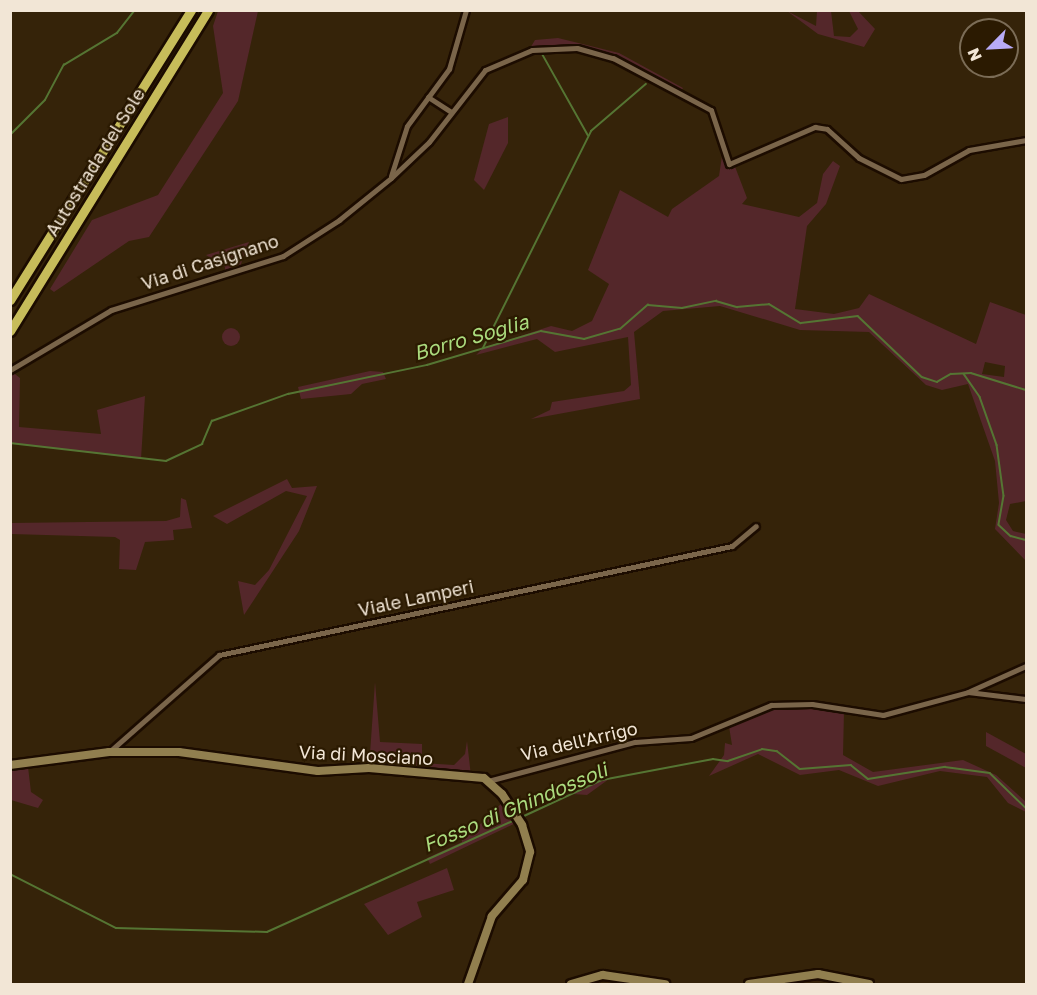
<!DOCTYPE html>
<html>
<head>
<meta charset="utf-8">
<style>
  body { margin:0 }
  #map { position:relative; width:1037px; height:995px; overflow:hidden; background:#352309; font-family:"Golos Text",sans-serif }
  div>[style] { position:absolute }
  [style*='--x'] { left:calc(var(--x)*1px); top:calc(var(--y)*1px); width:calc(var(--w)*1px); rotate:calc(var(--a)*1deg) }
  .green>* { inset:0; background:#54272a }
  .round { border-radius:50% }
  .stream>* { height:1.5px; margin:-0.75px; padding:0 0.75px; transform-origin:0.75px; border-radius:0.75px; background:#557533 }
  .roads { filter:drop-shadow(2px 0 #1c0c00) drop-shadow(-2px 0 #1c0c00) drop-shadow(0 2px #1c0c00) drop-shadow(0 -2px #1c0c00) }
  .minor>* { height:5px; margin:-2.5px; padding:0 2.5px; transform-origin:2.5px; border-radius:2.5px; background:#7a654a }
  .secondary>* { height:8px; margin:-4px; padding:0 4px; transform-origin:4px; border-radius:4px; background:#917f4f }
  .motorway>* { height:9px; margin:-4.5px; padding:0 4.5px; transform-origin:4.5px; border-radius:4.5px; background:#c7bc5a }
  span { translate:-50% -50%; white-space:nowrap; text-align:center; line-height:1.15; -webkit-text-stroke:4.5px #2b1a01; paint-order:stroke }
  .street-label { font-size:18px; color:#f2e6d6 }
  .water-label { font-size:20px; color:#abdb7e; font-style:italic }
  .frame { position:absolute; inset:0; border:12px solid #f2e6d6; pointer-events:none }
  .north { position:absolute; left:959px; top:18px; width:60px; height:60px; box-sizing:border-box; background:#2b1a01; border:2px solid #7b6c56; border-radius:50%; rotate:246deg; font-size:16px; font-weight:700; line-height:24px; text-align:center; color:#f2e6d6 }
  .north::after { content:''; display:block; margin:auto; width:21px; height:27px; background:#b8abf7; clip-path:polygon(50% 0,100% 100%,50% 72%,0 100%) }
</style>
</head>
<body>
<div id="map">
  <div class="green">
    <div style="clip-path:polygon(218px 11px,258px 11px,238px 101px,149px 237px,129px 241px,54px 292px,50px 289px,92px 220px,158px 195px,223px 93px,213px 26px)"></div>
    <div style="clip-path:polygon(787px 11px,816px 26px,817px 11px,831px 11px,834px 36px,850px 37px,858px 29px,849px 11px,858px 11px,875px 29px,864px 47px,818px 34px)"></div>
    <div style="clip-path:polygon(535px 40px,558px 38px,619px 53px,683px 88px,680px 93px,613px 58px,577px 49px,529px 50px)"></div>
    <div style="clip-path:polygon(508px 117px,508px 143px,484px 190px,474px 180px,489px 124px)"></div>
    <div style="clip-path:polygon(evenodd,722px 156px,734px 164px,747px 198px,742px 204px,799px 217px,817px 203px,823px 174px,833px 161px,840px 166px,826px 204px,807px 226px,795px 309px,834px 314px,859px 308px,869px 294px,976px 344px,990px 302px,1026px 315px,1026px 501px,1010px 504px,1006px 520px,1013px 531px,1026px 534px,1026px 561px,995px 529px,999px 503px,995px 461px,968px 384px,942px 390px,926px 385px,869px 332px,800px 330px,720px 306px,663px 311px,634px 332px,640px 399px,531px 419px,550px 410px,552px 402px,624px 391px,631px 385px,628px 337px,555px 352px,537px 339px,476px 355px,483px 348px,551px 326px,572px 331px,592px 321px,609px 284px,588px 270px,620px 190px,668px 217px,672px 209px,719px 176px,722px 156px,985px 362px,1005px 366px,1004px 377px,982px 374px,985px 362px)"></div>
    <div style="clip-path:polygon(249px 242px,238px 272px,225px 276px,225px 267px,206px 255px)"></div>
    <div class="round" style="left:222px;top:328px;width:18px;height:18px"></div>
    <div style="clip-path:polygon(11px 371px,20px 378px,19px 427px,101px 434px,97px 410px,145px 396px,141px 459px,11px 443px)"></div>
    <div style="clip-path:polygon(370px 371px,383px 372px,386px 379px,362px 384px,351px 394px,301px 399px,298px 387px)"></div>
    <div style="clip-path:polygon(287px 479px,292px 488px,317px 486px,299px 531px,244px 615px,238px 581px,255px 585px,269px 570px,307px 496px,286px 491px,227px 524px,213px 516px)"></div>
    <div style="clip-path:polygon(181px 498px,186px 500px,192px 528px,173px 530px,174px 540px,145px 542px,136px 570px,119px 569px,120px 540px,115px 537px,11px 534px,11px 523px,166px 521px,180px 517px)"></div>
    <div style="clip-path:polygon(375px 682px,380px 742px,422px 744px,422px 763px,454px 765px,465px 754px,467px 741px,471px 776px,369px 768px)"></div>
    <div style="clip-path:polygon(812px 704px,844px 711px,843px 755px,873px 772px,963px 760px,996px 775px,1026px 802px,1026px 812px,1008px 803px,987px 777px,940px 771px,878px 786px,839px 770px,800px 775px,758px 754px,709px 776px,724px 755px,725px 743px,732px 745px,728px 720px,771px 705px)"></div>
    <div style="clip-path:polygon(986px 732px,1026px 754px,1026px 768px,986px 746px)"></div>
    <div style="clip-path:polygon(28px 767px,31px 792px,43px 800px,38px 808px,11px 800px,11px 769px)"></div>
    <div style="clip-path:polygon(609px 779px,587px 795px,573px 794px,602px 780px)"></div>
    <div style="clip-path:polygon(506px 799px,520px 821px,430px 864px,427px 858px,462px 842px,459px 824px,474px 830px)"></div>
    <div style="clip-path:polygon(447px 868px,454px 890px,417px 902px,422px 917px,388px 935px,364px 904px)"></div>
  </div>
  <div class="stream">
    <div style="--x:543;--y:55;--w:92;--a:60.6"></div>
    <div style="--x:10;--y:135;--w:49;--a:-45"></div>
    <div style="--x:45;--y:100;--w:40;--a:-62"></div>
    <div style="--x:64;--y:65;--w:62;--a:-31.1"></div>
    <div style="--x:117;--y:33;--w:29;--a:-52"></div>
    <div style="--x:483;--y:348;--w:242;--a:-63.5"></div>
    <div style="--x:591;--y:131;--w:72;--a:-40.5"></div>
    <div style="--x:964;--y:374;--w:28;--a:55"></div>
    <div style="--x:980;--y:397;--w:51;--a:70.5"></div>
    <div style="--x:997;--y:445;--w:51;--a:82.2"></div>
    <div style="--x:1004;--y:496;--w:29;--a:100"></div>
    <div style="--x:999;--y:525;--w:16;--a:43"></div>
    <div style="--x:1011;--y:536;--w:16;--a:15"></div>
    <div style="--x:10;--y:443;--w:157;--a:6.6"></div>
    <div style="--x:166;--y:461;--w:40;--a:-25"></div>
    <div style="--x:202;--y:444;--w:25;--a:-67"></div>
    <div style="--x:212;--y:421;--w:81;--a:-19.6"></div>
    <div style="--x:288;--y:394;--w:142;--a:-11.8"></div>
    <div style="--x:427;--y:365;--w:119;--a:-16.6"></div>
    <div style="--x:541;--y:331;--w:44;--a:10.5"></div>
    <div style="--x:584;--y:339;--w:37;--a:-16"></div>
    <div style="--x:620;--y:329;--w:37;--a:-41"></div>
    <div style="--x:648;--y:305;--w:34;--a:5"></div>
    <div style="--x:682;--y:308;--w:35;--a:-12"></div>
    <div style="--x:716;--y:301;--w:22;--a:16"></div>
    <div style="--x:737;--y:307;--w:32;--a:-5"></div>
    <div style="--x:769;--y:304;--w:37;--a:31"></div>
    <div style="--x:801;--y:323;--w:57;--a:-7"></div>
    <div style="--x:858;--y:316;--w:88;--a:43.6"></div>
    <div style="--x:922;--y:377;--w:16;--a:18"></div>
    <div style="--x:937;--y:382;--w:16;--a:-30"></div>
    <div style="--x:951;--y:374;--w:20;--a:-3"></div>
    <div style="--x:971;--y:373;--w:58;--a:17.2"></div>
    <div style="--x:522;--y:817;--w:88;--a:-24.8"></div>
    <div style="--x:602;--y:780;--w:113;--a:-10.7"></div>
    <div style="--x:713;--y:759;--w:15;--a:8"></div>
    <div style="--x:728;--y:761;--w:36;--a:-19"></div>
    <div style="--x:762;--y:749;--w:15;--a:8"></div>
    <div style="--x:777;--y:751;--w:29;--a:38"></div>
    <div style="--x:800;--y:769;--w:51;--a:-4.5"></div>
    <div style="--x:851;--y:765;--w:22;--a:39"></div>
    <div style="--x:868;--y:779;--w:78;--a:-8.9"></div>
    <div style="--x:945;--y:767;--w:45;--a:7.6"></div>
    <div style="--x:990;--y:773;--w:50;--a:44.2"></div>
    <div style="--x:10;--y:874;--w:119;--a:27"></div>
    <div style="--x:116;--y:928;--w:151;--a:1.5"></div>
    <div style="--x:267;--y:932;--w:272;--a:-24.3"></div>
  </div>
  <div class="roads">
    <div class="minor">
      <div style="--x:428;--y:97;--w:27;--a:33"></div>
      <div style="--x:391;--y:176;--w:52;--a:-72.3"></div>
      <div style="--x:407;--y:126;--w:71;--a:-53.6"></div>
      <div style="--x:449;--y:69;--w:61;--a:-73.9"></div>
      <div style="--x:10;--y:370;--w:117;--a:-30.7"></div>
      <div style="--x:111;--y:310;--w:180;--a:-17.4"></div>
      <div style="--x:283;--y:256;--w:67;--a:-32.7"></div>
      <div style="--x:339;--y:220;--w:67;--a:-38.9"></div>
      <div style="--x:391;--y:178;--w:52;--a:-43.5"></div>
      <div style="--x:429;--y:142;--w:91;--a:-52.1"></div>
      <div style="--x:485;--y:70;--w:51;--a:-23.1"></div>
      <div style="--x:532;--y:50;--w:45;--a:-2.5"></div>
      <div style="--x:577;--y:48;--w:37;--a:16"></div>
      <div style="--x:613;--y:58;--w:111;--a:28"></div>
      <div style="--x:711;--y:110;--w:57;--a:71.6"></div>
      <div style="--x:729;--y:164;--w:94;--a:-23.3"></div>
      <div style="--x:815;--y:127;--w:12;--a:9"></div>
      <div style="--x:827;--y:129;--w:43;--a:42.2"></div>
      <div style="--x:859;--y:158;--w:47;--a:26.6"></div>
      <div style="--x:901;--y:179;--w:23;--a:-10"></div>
      <div style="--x:924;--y:175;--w:51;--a:-29.1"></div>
      <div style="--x:969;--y:150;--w:58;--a:-10"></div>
      <div style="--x:970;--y:691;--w:61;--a:-24.1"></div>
      <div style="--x:109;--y:752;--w:147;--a:-41.4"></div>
      <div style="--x:219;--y:655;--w:524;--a:-12"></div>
      <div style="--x:732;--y:546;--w:31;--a:-40"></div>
      <div style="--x:488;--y:781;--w:152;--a:-14.9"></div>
      <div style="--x:635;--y:742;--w:56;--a:-4.1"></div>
      <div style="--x:691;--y:738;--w:87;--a:-22.4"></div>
      <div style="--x:771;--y:705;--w:41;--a:-1.4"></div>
      <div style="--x:812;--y:704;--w:72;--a:8.8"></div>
      <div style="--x:883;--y:715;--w:88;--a:-15.1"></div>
      <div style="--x:968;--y:692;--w:58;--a:6.9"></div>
    </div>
    <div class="secondary">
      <div style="--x:10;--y:765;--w:100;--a:-7.5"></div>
      <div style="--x:109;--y:752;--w:70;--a:0"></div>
      <div style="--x:179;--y:752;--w:140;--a:7.8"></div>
      <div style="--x:318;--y:771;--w:51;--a:-3.4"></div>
      <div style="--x:369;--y:768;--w:115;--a:5"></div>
      <div style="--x:484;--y:778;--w:24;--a:42"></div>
      <div style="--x:502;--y:794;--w:37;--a:57"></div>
      <div style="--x:522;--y:825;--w:28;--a:73"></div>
      <div style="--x:530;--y:852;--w:29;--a:104"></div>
      <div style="--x:523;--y:880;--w:48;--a:130.7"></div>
      <div style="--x:492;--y:916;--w:72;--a:109.4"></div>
      <div style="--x:571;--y:984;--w:33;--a:-16"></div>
      <div style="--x:603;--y:975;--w:63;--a:8.3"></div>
      <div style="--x:749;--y:984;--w:70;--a:-8.2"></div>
      <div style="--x:818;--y:974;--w:52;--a:11.1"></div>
    </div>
    <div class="motorway">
      <div style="--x:10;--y:300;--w:342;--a:-58"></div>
      <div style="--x:10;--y:331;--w:377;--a:-58.3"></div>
    </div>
  </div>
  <div class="street-label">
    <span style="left:95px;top:162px;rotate:-58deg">Autostrada del Sole</span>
    <span style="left:210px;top:262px;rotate:-18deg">Via di Casignano</span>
    <span style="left:416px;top:598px;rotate:-12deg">Viale Lamperi</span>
    <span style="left:579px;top:741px;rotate:-13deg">Via dell'Arrigo</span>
    <span style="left:366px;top:755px;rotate:3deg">Via di Mosciano</span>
  </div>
  <div class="water-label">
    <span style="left:471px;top:337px;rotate:-16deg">Borro Soglia</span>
    <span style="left:515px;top:807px;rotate:-23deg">Fosso di Ghindossoli</span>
  </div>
  <div class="frame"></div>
  <div class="north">N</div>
</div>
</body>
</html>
